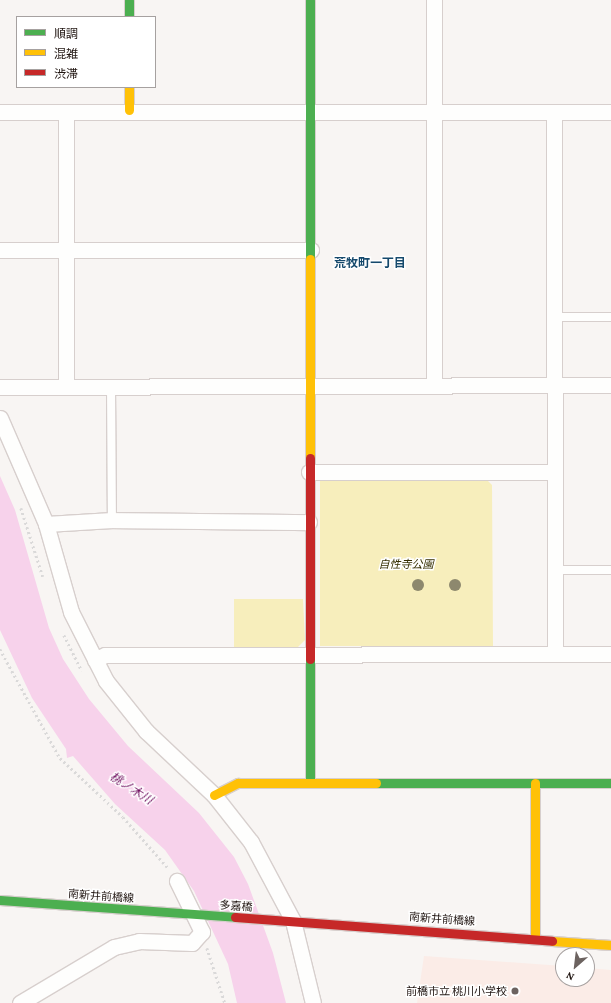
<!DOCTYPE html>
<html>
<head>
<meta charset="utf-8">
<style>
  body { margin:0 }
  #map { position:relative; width:611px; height:1003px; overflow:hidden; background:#f8f5f3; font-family:"Crimson Pro","Noto Sans JP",serif }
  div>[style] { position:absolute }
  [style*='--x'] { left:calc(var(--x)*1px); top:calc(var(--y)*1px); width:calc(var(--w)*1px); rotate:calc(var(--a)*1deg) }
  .built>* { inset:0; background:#fbece7 }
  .green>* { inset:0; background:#f7eebc }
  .water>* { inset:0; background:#f7d2eb }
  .path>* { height:2.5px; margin-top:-1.25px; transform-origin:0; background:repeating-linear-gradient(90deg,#dad9d9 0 2px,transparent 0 5px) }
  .roads { filter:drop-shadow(1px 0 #d7cfcd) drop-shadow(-1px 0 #d7cfcd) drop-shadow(0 1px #d7cfcd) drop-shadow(0 -1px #d7cfcd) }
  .lane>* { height:8px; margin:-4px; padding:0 4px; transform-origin:4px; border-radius:4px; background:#fefefd }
  .street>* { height:15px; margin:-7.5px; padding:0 7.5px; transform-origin:7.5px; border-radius:7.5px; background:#fefefd }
  .fast>* { height:9px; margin:-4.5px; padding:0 4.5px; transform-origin:4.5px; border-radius:4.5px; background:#4caf50 }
  .slow>* { height:9px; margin:-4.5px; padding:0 4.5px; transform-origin:4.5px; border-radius:4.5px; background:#ffc107 }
  .jam>* { height:9px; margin:-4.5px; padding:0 4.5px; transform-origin:4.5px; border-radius:4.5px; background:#c62828 }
  .trees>* { width:12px; height:12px; margin:-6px; border-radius:50%; background:#8d886e }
  .dots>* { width:11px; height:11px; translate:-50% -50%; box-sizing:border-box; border:2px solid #fff; border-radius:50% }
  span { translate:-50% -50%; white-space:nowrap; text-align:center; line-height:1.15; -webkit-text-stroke:3px #fff; paint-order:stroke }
  .park-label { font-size:11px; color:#352e01; font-style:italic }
  .street-label { font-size:11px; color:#201511 }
  .poi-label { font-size:11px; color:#201511 }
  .right { translate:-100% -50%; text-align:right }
  .neighbourhood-label { font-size:12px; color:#15496c; font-weight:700 }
  .water-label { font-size:12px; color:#6b075b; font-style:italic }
  .legend { position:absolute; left:16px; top:16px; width:140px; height:72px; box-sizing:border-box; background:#fff; border:1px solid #a6a1a0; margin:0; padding:5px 7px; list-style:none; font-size:12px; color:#201511 }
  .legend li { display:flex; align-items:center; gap:8px; height:20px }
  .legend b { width:20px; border:1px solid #a6a1a0 }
  .north { position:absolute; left:555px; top:947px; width:40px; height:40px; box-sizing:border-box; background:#fff; border:1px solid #a6a1a0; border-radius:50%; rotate:208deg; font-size:11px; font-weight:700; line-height:16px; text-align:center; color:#201511 }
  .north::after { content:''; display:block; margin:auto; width:14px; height:18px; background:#6c6360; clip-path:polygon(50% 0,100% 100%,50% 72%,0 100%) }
</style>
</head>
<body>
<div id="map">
  <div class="built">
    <div style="clip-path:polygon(424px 956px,563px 966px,563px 979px,587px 979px,587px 968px,611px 970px,611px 1003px,417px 1003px)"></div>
  </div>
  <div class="green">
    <div style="clip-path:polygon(320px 481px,488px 481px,492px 485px,493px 646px,320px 646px)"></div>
    <div style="clip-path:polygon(234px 599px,303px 599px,305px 640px,297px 648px,234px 648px)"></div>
  </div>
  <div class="water">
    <div style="clip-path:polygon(0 476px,15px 510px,49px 628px,63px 659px,89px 699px,128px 746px,199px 813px,234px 857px,248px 884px,273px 953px,286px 1003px,237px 1003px,228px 964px,194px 891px,165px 850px,115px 804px,73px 756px,67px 758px,66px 749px,32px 698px,0 630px)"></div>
  </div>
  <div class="path">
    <div style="--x:21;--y:508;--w:72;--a:72.3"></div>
    <div style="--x:64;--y:635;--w:40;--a:63.4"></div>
    <div style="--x:0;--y:649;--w:124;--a:61.2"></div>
    <div style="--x:60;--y:758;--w:86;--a:43.1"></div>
    <div style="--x:123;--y:817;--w:69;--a:48.5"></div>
    <div style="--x:207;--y:948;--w:58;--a:71.9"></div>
  </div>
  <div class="roads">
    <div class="lane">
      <div style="--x:554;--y:317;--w:57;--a:0"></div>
      <div style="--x:111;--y:386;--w:134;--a:89.6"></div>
      <div style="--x:555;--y:570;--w:56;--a:0"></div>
    </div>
    <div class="street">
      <div style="--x:0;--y:112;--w:611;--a:0"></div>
      <div style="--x:554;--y:113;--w:540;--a:89.89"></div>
      <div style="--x:0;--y:250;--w:311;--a:0"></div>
      <div style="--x:434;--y:384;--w:384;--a:-90"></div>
      <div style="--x:66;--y:386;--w:274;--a:-90"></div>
      <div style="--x:0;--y:387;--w:611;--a:-0.19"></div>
      <div style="--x:0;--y:418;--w:116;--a:66.5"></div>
      <div style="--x:46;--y:524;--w:91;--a:74.1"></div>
      <div style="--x:71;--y:612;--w:77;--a:63.1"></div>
      <div style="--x:106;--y:681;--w:64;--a:51.3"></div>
      <div style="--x:146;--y:731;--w:93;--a:43.3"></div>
      <div style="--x:214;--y:795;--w:60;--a:51.8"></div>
      <div style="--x:251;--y:842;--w:89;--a:62"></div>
      <div style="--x:293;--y:921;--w:84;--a:76.3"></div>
      <div style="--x:309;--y:472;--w:246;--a:0"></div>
      <div style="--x:46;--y:524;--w:66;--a:-3.5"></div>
      <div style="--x:112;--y:520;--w:197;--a:0.6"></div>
      <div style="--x:95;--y:660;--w:11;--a:-27"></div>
      <div style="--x:105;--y:655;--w:506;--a:-0.11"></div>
      <div style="--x:20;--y:1003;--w:109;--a:-30.8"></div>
      <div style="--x:114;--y:947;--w:26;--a:-13"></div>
      <div style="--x:139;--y:941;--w:53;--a:2.2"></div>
      <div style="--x:192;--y:943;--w:15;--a:-48"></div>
      <div style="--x:202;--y:932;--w:57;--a:-116.1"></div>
    </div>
    <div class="fast">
      <div style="--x:129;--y:0;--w:17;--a:90"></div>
      <div style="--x:310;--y:0;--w:259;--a:90"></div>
      <div style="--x:310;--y:659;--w:122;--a:90"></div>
      <div style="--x:376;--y:783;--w:235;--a:0"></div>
      <div style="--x:0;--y:900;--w:236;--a:4.1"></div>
    </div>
    <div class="slow">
      <div style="--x:129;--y:87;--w:23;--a:90"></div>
      <div style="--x:310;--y:259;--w:199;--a:90"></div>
      <div style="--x:535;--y:783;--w:155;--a:90"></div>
      <div style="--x:214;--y:795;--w:27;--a:-27"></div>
      <div style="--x:238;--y:783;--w:138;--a:0"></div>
      <div style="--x:552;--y:941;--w:59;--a:3.9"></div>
    </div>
    <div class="jam">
      <div style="--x:310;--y:458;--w:201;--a:90"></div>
      <div style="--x:235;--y:917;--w:318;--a:4.3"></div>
    </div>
  </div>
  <div class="trees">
    <div style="left:418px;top:585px"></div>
    <div style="left:455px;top:585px"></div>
  </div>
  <div class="dots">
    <div style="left:515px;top:991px;background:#6c6360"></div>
  </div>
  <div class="park-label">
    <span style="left:406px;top:564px">自性寺公園</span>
  </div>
  <div class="street-label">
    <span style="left:101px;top:896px;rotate:4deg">南新井前橋線</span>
    <span style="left:236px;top:906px;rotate:4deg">多嘉橋</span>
    <span style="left:442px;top:919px;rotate:4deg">南新井前橋線</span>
  </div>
  <div class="poi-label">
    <span class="right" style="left:507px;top:991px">前橋市立 桃川小学校</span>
  </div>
  <div class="neighbourhood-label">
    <span style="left:370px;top:264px">荒牧町一丁目</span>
  </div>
  <div class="water-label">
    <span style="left:131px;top:789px;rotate:33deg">桃ノ木川</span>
  </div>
  <ul class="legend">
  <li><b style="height:5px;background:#4caf50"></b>順調</li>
  <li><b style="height:5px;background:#ffc107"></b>混雑</li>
  <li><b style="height:5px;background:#c62828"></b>渋滞</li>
  </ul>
  <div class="north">N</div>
</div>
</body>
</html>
